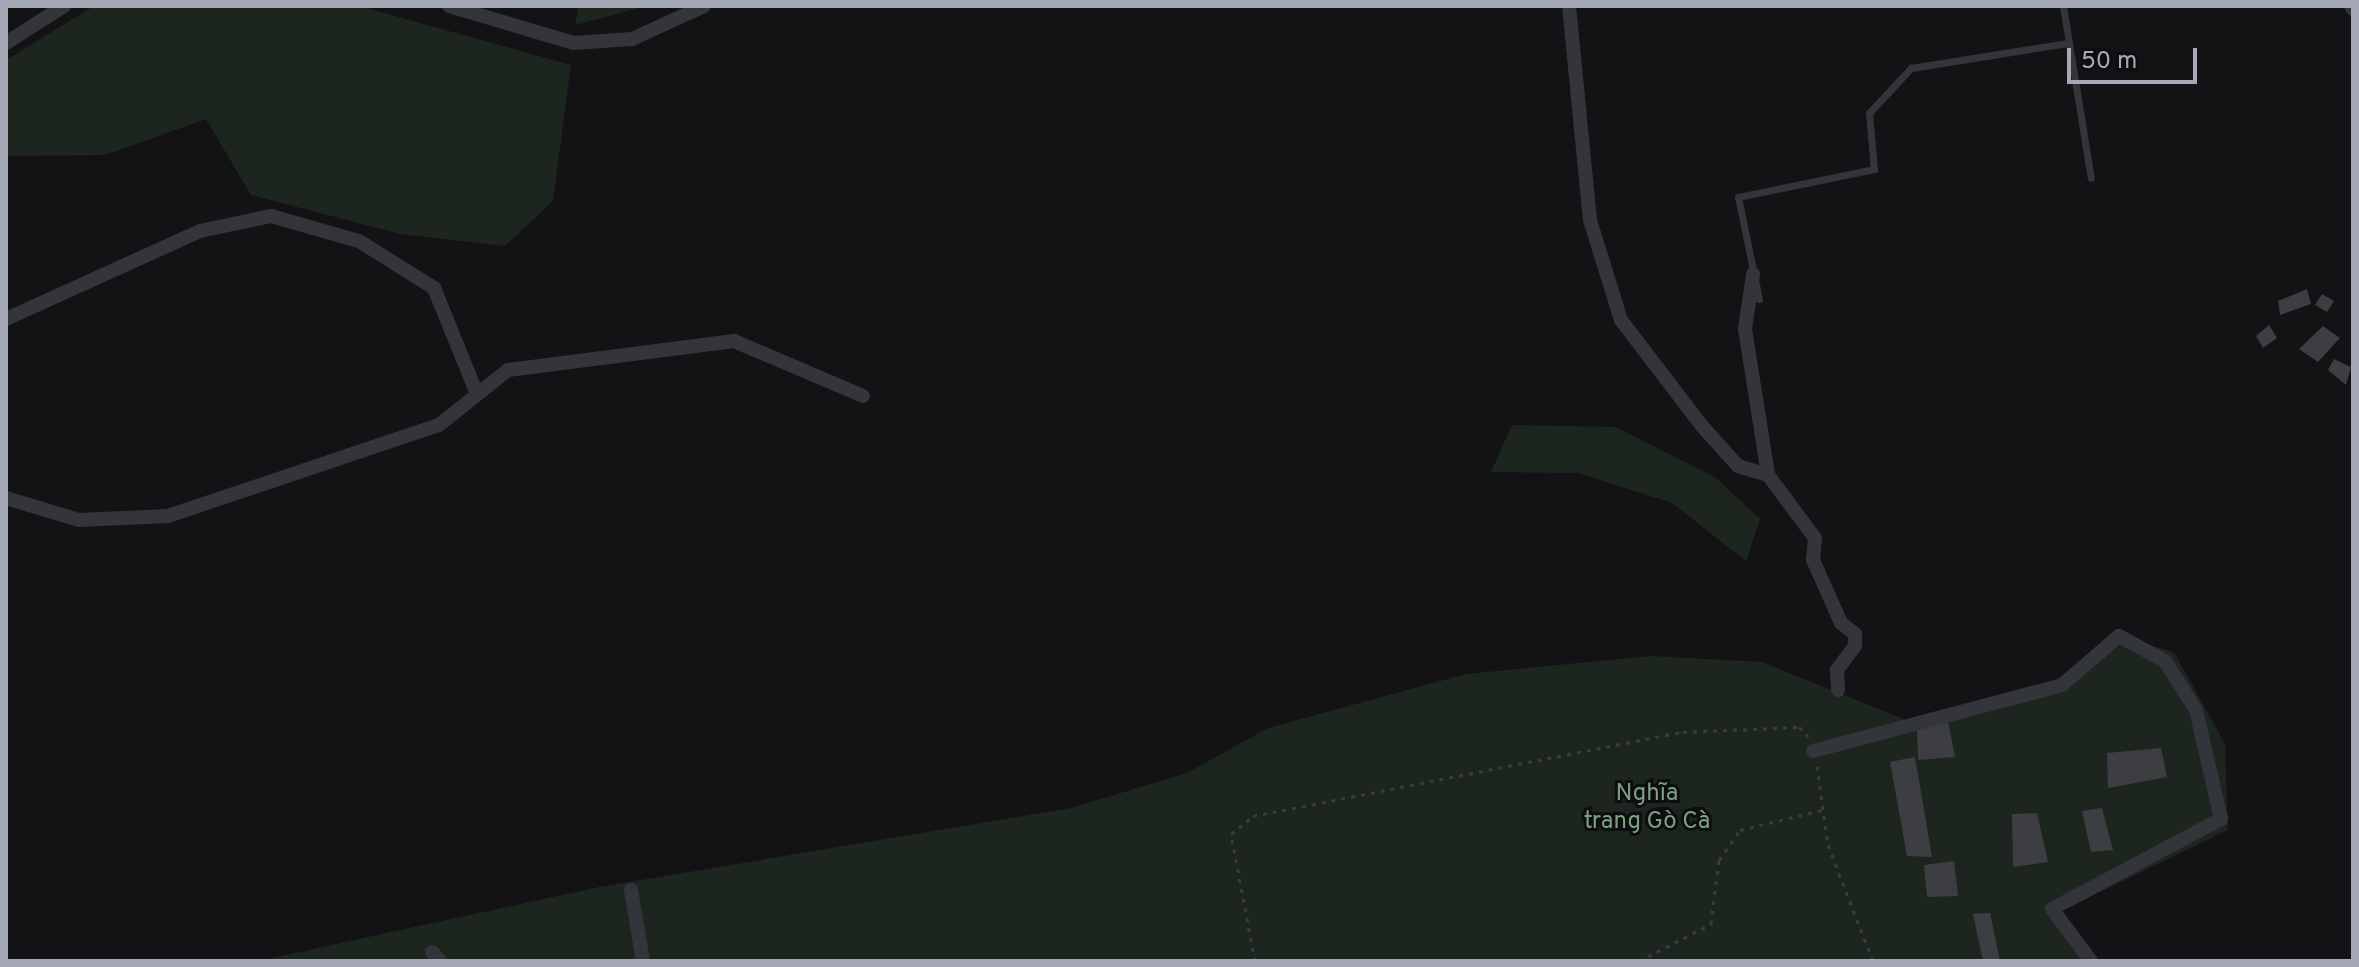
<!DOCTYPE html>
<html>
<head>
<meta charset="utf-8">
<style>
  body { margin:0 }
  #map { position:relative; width:2359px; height:967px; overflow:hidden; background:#131315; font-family:Overpass,sans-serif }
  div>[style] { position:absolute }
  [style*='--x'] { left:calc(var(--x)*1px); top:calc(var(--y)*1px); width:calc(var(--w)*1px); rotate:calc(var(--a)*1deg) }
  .green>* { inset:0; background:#1d251f }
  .building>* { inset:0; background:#3d3e42 }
  .path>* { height:3px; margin-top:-1.5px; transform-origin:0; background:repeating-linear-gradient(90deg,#3a3c41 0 4px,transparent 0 10px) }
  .service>* { height:7px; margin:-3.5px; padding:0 3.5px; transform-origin:3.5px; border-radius:3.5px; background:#34353a }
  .minor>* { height:14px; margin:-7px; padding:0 7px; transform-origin:7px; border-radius:7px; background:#34353a }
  span { translate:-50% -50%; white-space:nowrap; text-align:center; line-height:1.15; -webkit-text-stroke:6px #0e0e10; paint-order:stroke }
  .park-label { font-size:24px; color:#7ca081 }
  .frame { position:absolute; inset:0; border:8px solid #a5a9b5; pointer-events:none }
  .scale { position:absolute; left:2067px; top:48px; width:130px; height:36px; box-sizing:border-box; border:4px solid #a5a9b5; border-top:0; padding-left:10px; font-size:24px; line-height:28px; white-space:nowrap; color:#a5a9b5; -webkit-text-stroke:6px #0e0e10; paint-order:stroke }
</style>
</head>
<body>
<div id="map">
  <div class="green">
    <div style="clip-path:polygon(94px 6px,359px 6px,571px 65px,553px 201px,505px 246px,400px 234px,251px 195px,206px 119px,105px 155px,6px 156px,6px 60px)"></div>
    <div style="clip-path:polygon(578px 6px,646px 6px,575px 25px)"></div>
    <div style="clip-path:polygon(1512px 425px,1616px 427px,1716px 478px,1760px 519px,1746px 561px,1672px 503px,1578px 473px,1491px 472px)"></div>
    <div style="clip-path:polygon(2110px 634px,2174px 652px,2225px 744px,2228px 830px,2059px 912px,2097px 961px,258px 961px,599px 887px,1071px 808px,1187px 773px,1268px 728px,1466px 674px,1651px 656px,1762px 662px,1911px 722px,2078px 674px)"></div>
  </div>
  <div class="building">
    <div style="clip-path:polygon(2307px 289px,2311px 304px,2280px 315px,2278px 301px)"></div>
    <div style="clip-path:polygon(2322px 294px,2334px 301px,2327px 312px,2315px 305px)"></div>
    <div style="clip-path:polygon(2269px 325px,2277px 338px,2263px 348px,2256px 336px)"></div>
    <div style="clip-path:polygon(2323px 326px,2340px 338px,2318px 362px,2299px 349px)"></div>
    <div style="clip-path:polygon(2334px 359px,2351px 367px,2346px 385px,2328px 370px)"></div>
    <div style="clip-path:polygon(1948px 721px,1955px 757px,1918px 760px,1917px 728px)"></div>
    <div style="clip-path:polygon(2161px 748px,2167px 777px,2108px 788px,2107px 753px)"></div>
    <div style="clip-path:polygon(1915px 757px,1932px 857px,1907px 856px,1890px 762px)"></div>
    <div style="clip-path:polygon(2102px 808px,2113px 850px,2091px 852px,2082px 811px)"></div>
    <div style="clip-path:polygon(2037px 813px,2048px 862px,2013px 867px,2012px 814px)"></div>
    <div style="clip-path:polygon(1954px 861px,1958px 896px,1927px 897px,1924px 865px)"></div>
    <div style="clip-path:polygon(1990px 913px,2000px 961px,1983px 961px,1973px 914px)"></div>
  </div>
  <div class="path">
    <div style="--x:1817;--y:766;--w:80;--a:82.1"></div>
    <div style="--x:1828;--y:845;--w:124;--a:68.8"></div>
    <div style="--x:1255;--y:961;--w:129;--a:-100.7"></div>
    <div style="--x:1231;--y:834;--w:28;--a:-39"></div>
    <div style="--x:1253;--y:816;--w:438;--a:-11.1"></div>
    <div style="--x:1683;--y:732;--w:116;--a:-2.5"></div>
    <div style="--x:1799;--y:727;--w:13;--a:45"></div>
    <div style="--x:1639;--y:961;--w:81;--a:-27.2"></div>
    <div style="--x:1711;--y:924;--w:64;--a:-82.9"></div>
    <div style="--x:1719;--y:860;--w:37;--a:-55"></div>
    <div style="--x:1740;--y:830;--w:84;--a:-13.7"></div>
  </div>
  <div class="service">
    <div style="--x:2063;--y:6;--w:174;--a:80.8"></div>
    <div style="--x:1759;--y:299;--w:104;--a:-101.6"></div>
    <div style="--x:1738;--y:197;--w:139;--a:-11.6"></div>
    <div style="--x:1874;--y:169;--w:56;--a:-95.1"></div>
    <div style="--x:1869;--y:113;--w:62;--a:-47"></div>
    <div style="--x:1911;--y:68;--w:158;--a:-9.1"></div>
  </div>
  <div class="minor">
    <div style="--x:449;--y:6;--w:130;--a:16.5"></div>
    <div style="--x:574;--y:43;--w:58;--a:-3.9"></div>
    <div style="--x:632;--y:39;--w:79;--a:-24.6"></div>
    <div style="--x:1569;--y:6;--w:215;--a:84.4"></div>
    <div style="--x:1590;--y:220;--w:105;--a:72.8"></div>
    <div style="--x:1621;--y:320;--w:133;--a:52.6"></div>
    <div style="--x:1702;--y:426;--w:54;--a:48"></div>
    <div style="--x:1738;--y:466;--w:31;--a:17"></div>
    <div style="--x:1768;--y:475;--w:79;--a:53.3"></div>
    <div style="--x:1815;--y:538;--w:22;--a:95"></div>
    <div style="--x:1813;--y:560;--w:69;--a:66"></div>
    <div style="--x:1841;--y:623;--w:18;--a:38"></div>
    <div style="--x:1855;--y:634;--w:12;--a:90"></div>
    <div style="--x:1855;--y:646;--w:30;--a:127"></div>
    <div style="--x:1837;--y:670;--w:20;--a:87"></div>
    <div style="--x:2351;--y:6;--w:4;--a:56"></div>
    <div style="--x:6;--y:43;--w:69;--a:-32.5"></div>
    <div style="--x:1753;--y:274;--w:56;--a:98.3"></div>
    <div style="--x:1745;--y:329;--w:148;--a:81"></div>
    <div style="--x:6;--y:319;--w:213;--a:-24.4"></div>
    <div style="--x:200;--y:231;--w:73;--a:-11.9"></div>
    <div style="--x:271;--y:216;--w:91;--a:15.9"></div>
    <div style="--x:359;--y:241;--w:89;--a:32.1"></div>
    <div style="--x:434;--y:288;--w:114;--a:67.9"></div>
    <div style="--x:6;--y:498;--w:76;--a:16.8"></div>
    <div style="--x:79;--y:520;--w:89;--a:-2.6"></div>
    <div style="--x:168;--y:516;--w:286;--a:-18.6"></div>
    <div style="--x:439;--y:425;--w:88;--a:-38.6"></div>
    <div style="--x:508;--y:370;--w:228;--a:-7.3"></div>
    <div style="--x:734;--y:341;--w:140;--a:23.1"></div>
    <div style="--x:1813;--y:751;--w:258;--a:-14.8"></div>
    <div style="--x:2062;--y:685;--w:75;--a:-40.7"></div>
    <div style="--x:2119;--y:636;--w:52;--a:28.5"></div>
    <div style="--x:2165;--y:661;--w:58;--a:57.7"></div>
    <div style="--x:2196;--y:710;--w:112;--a:77.1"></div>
    <div style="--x:2221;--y:819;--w:191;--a:152"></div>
    <div style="--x:2052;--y:909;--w:65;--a:53.1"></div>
    <div style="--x:631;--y:890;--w:72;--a:80.4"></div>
    <div style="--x:432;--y:952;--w:12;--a:48"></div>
  </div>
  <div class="park-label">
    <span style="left:1647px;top:809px">Nghĩa<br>trang Gò Cà</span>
  </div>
  <div class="frame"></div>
  <div class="scale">50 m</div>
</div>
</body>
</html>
